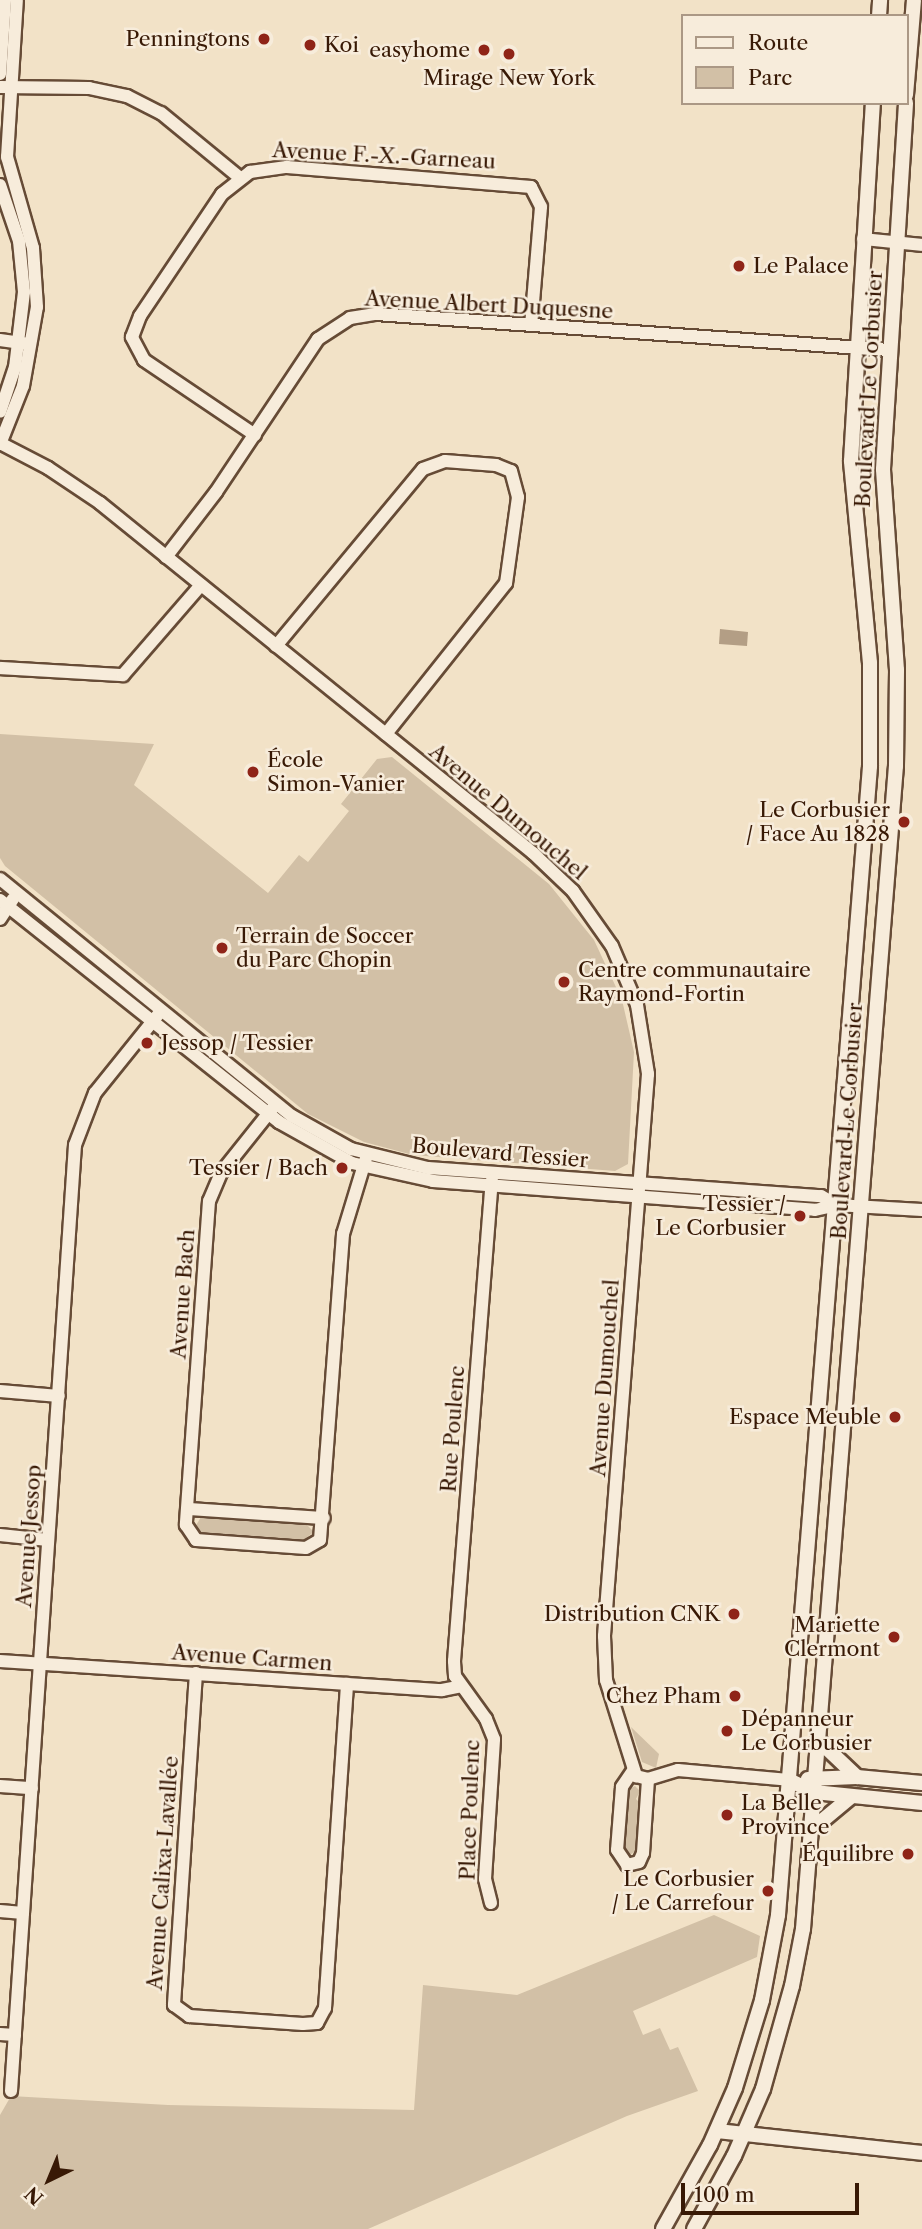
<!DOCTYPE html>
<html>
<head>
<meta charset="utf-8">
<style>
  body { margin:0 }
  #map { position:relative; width:922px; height:2229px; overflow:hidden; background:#f2e2c7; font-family:"Libre Caslon Text",serif }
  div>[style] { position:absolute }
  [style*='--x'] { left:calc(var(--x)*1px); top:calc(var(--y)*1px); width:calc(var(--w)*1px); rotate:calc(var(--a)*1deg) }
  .green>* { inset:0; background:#d2c0a6 }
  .water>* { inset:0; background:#b39e85 }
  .roads { filter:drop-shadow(2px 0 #664b36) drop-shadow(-2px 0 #664b36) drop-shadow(0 2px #664b36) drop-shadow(0 -2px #664b36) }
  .minor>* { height:12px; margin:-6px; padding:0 6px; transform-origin:6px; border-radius:6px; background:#f7ecdb }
  .tertiary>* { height:14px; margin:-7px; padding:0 7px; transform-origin:7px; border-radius:7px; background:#f7ecdb }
  .dots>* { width:19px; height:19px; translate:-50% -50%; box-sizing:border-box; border:4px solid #f7ecdb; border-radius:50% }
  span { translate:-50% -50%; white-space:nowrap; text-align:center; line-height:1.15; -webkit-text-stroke:5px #f7ecdb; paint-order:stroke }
  .poi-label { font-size:21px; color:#381905 }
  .right { translate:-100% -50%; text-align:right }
  .left { translate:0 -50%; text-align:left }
  .street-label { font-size:21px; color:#381905 }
  .legend { position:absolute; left:681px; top:14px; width:228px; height:91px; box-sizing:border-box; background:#f7ecdb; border:2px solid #ab9885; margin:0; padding:9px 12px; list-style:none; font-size:21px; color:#381905 }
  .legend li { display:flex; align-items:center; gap:14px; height:35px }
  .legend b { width:35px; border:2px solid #ab9885 }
  .north { position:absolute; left:14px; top:2145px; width:70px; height:70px; -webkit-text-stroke:5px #f7ecdb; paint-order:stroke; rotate:223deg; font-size:19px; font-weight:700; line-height:28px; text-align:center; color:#381905 }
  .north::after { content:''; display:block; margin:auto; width:24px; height:32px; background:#381905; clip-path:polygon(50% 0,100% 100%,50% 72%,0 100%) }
  .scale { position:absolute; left:681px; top:2183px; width:178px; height:32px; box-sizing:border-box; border:4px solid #381905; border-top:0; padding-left:9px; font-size:21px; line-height:24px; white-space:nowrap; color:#381905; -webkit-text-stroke:5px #f7ecdb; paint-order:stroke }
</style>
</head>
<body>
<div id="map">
  <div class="green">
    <div style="clip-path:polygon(896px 103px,897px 139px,889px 221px,894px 154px)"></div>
    <div style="clip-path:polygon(0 734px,154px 744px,134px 785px,268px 893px,299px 855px,308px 862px,349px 811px,341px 804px,377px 759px,392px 757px,549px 884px,594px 940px,622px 1000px,634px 1052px,628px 1164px,615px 1171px,413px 1155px,364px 1142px,308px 1114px,5px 866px,0 858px)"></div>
    <div style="clip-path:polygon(201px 1517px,306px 1524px,314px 1532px,303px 1540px,203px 1533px,195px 1527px)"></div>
    <div style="clip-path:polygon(631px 1727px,659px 1754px,656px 1768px,642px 1762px)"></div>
    <div style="clip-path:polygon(635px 1786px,640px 1791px,636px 1799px,639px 1802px,635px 1851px,629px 1856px,623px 1850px,628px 1790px)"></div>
    <div style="clip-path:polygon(714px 1915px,760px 1936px,757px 1957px,633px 2011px,643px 2035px,660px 2028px,670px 2050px,678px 2047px,698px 2091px,627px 2116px,368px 2229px,0 2229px,0 2115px,11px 2096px,168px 2105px,414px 2110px,423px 1985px,517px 1995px)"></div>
  </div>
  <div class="water">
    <div style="clip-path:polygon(720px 629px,748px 632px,747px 646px,719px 644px)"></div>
  </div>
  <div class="roads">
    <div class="minor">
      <div style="--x:0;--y:74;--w:74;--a:-86.1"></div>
      <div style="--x:0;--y:87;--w:89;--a:0.6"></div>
      <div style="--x:89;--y:88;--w:39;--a:12"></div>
      <div style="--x:127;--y:96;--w:38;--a:27"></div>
      <div style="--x:161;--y:113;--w:101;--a:39.4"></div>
      <div style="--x:0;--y:185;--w:59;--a:71.3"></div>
      <div style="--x:19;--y:241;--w:51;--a:84.4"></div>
      <div style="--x:24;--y:292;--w:76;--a:96.8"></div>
      <div style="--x:15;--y:367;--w:47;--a:108.4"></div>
      <div style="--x:863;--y:239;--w:59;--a:5.8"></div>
      <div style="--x:0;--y:340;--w:27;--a:8"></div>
      <div style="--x:255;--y:435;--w:134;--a:-146"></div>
      <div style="--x:144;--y:360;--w:26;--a:-118"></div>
      <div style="--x:132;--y:337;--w:22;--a:-69"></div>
      <div style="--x:140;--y:316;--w:147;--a:-56.1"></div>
      <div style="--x:222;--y:194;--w:36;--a:-38"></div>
      <div style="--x:250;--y:172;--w:37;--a:-8"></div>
      <div style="--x:287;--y:167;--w:245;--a:4.7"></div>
      <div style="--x:531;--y:187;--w:22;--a:63"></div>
      <div style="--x:541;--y:207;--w:118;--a:94.8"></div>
      <div style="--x:0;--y:443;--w:54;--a:27.5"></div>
      <div style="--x:48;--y:468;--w:63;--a:33.9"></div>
      <div style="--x:100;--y:503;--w:557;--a:38.95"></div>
      <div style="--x:533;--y:853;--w:55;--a:43.5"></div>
      <div style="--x:573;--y:891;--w:67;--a:54.7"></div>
      <div style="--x:612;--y:946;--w:64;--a:67"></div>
      <div style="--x:637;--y:1005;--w:70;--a:80.9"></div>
      <div style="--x:648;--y:1074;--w:564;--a:94.48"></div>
      <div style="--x:604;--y:1636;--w:44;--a:87.4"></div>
      <div style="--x:606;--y:1680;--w:101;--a:72.6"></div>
      <div style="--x:636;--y:1776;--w:12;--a:14"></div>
      <div style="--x:648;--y:1779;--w:31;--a:-17"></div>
      <div style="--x:678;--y:1770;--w:111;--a:5.1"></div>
      <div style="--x:0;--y:444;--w:62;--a:-68.4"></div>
      <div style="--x:23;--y:386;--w:80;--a:-80"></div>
      <div style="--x:37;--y:307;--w:59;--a:-93.9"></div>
      <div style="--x:33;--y:248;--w:95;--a:-105.9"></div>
      <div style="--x:7;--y:157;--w:157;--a:-86.4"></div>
      <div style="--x:166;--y:557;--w:82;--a:-52.4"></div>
      <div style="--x:216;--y:492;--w:184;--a:-56.3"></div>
      <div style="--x:318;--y:339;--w:38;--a:-33"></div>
      <div style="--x:350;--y:318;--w:26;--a:-9"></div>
      <div style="--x:376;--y:314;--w:514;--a:4.01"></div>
      <div style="--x:276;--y:646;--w:230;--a:-50.3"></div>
      <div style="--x:423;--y:469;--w:23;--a:-20"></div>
      <div style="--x:445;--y:461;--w:51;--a:4.5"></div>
      <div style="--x:496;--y:465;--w:16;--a:22"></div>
      <div style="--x:511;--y:471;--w:27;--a:75"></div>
      <div style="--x:518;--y:497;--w:87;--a:97.9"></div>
      <div style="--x:506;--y:583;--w:193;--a:128.5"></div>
      <div style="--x:0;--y:668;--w:123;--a:3.3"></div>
      <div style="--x:123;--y:675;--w:119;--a:-49.1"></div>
      <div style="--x:0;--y:879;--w:376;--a:39.1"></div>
      <div style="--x:292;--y:1116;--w:68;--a:29.2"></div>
      <div style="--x:351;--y:1149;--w:79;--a:13.9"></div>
      <div style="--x:428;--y:1168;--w:394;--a:4.1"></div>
      <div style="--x:821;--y:1196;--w:17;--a:31"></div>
      <div style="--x:0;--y:900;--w:357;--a:38.5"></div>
      <div style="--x:279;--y:1122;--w:84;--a:29.3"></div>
      <div style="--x:352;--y:1163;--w:83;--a:12.5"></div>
      <div style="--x:433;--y:1181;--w:383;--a:4.3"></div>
      <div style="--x:815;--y:1210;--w:22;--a:-13"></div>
      <div style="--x:836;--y:1205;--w:86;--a:3.3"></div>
      <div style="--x:0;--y:919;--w:24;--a:-57"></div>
      <div style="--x:276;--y:1104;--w:88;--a:128.6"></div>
      <div style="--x:221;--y:1173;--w:30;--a:113"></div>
      <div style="--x:209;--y:1201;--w:325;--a:94.1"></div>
      <div style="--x:186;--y:1525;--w:18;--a:56"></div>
      <div style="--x:196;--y:1540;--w:110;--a:4.2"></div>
      <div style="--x:306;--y:1548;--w:16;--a:-30"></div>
      <div style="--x:320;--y:1540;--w:307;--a:-85.7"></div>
      <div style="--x:343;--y:1234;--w:83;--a:-73.1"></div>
      <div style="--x:0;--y:1391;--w:59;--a:4.8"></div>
      <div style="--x:188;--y:1509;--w:136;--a:3.8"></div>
      <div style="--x:0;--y:1535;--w:48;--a:5.9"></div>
      <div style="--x:0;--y:1661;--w:443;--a:3.8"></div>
      <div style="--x:442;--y:1690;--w:20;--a:-11"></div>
      <div style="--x:196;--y:1673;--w:333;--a:93.8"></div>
      <div style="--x:174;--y:2005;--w:19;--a:36"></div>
      <div style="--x:189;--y:2016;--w:114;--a:4"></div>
      <div style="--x:303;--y:2024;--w:14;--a:-4"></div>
      <div style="--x:317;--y:2023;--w:17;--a:-62"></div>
      <div style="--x:325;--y:2008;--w:325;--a:-86.1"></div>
      <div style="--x:632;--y:1772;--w:18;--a:124"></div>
      <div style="--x:622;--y:1787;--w:63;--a:94.5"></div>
      <div style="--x:617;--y:1850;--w:18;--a:56"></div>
      <div style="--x:627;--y:1865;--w:12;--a:-14"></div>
      <div style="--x:639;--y:1862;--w:10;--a:-66"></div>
      <div style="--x:643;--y:1853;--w:74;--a:-86.1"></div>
      <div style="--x:0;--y:1786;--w:32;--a:4"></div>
      <div style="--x:491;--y:1903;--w:25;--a:-104"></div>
      <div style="--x:485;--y:1879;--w:140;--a:-86.3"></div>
      <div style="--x:494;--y:1739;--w:22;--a:-112"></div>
      <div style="--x:486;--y:1719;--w:53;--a:-125.8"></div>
      <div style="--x:455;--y:1676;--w:15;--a:-94"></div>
      <div style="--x:454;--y:1661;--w:482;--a:-85.5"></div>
      <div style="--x:0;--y:1911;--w:23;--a:5"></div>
      <div style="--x:0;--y:2034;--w:15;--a:4"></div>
      <div style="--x:11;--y:2091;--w:948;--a:-86.13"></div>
      <div style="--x:75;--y:1145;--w:56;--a:-69"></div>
      <div style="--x:95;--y:1093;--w:105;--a:-51.2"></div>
    </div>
    <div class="tertiary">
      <div style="--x:879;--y:16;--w:16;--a:-86"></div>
      <div style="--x:906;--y:95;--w:95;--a:-85.2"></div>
      <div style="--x:818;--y:1740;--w:54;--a:43.5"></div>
      <div style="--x:808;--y:1779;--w:49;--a:-2.3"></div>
      <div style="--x:857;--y:1777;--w:65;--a:5.3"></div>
      <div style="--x:789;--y:1780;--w:28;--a:26"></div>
      <div style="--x:814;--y:1792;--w:109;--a:5.8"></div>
      <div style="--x:811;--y:1830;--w:53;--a:-39.7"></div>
      <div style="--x:717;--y:2131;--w:206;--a:6.1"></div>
      <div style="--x:663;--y:2229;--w:96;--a:-60.8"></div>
      <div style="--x:710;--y:2145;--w:62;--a:-66.3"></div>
      <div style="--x:735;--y:2088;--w:92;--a:-72.9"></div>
      <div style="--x:762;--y:2000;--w:86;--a:-79.3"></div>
      <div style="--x:778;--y:1915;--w:1153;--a:-85.42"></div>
      <div style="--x:870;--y:766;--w:103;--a:-90"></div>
      <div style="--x:870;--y:663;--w:203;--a:-95.4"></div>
      <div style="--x:851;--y:461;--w:359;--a:-86.5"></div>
      <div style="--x:694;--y:2229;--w:83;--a:-61.3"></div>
      <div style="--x:734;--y:2156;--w:73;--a:-66.6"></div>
      <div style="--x:763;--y:2089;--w:107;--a:-74.3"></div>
      <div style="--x:792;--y:1986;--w:58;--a:-79.1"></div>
      <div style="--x:803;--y:1929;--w:1167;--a:-85.43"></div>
      <div style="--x:896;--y:766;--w:96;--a:-89.4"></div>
      <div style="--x:897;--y:670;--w:201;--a:-94"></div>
      <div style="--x:883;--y:469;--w:367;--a:-86.4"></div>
    </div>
  </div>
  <div class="dots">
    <div style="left:264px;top:39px;background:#8f2418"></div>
    <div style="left:310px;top:45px;background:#8f2418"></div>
    <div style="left:484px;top:50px;background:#8f2418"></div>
    <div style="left:509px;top:54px;background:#8f2418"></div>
    <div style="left:739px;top:266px;background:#8f2418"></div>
    <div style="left:253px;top:772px;background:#8f2418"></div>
    <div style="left:904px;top:822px;background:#8f2418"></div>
    <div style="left:222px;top:948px;background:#8f2418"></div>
    <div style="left:564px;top:982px;background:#8f2418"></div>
    <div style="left:147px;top:1043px;background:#8f2418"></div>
    <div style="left:342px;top:1168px;background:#8f2418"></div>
    <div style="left:800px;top:1216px;background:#8f2418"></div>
    <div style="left:895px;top:1417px;background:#8f2418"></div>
    <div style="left:734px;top:1614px;background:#8f2418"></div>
    <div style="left:894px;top:1637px;background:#8f2418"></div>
    <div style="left:735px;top:1696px;background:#8f2418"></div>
    <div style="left:727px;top:1731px;background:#8f2418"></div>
    <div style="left:727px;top:1815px;background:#8f2418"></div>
    <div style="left:908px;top:1854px;background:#8f2418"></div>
    <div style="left:768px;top:1891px;background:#8f2418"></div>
  </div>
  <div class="poi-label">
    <span class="right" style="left:250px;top:39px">Penningtons</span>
    <span class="left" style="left:324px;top:45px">Koi</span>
    <span class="right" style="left:470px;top:50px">easyhome</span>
    <span style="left:509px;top:78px">Mirage New York</span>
    <span class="left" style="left:753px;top:266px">Le Palace</span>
    <span class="left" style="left:267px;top:772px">École<br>Simon-Vanier</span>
    <span class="right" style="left:890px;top:822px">Le Corbusier<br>/ Face Au 1828</span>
    <span class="left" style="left:236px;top:948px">Terrain de Soccer<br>du Parc Chopin</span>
    <span class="left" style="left:578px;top:982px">Centre communautaire<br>Raymond-Fortin</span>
    <span class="left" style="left:161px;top:1043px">Jessop / Tessier</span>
    <span class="right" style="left:328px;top:1168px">Tessier / Bach</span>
    <span class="right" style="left:786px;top:1216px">Tessier /<br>Le Corbusier</span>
    <span class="right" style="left:881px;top:1417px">Espace Meuble</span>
    <span class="right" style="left:720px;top:1614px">Distribution CNK</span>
    <span class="right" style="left:880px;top:1637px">Mariette<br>Clermont</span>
    <span class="right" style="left:721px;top:1696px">Chez Pham</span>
    <span class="left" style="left:741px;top:1731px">Dépanneur<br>Le Corbusier</span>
    <span class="left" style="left:741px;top:1815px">La Belle<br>Province</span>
    <span class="right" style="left:894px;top:1854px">Équilibre</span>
    <span class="right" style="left:754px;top:1891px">Le Corbusier<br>/ Le Carrefour</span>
  </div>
  <div class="street-label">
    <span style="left:384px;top:156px;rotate:3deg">Avenue F.-X.-Garneau</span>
    <span style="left:489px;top:305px;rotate:3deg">Avenue Albert Duquesne</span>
    <span style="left:869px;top:389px;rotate:-87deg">Boulevard Le Corbusier</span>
    <span style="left:508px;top:812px;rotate:40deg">Avenue Dumouchel</span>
    <span style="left:847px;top:1121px;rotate:-86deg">Boulevard Le Corbusier</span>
    <span style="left:500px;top:1153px;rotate:5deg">Boulevard Tessier</span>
    <span style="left:183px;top:1294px;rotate:-86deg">Avenue Bach</span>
    <span style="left:605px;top:1378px;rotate:-86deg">Avenue Dumouchel</span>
    <span style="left:453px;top:1429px;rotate:-86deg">Rue Poulenc</span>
    <span style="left:29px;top:1536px;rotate:-86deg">Avenue Jessop</span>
    <span style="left:252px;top:1658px;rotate:4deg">Avenue Carmen</span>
    <span style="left:470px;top:1810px;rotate:-88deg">Place Poulenc</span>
    <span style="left:163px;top:1873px;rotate:-86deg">Avenue Calixa-Lavallée</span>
  </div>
  <ul class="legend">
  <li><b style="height:9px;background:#f7ecdb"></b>Route</li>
  <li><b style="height:19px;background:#d2c0a6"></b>Parc</li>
  </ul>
  <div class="north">N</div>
  <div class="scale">100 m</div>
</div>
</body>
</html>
